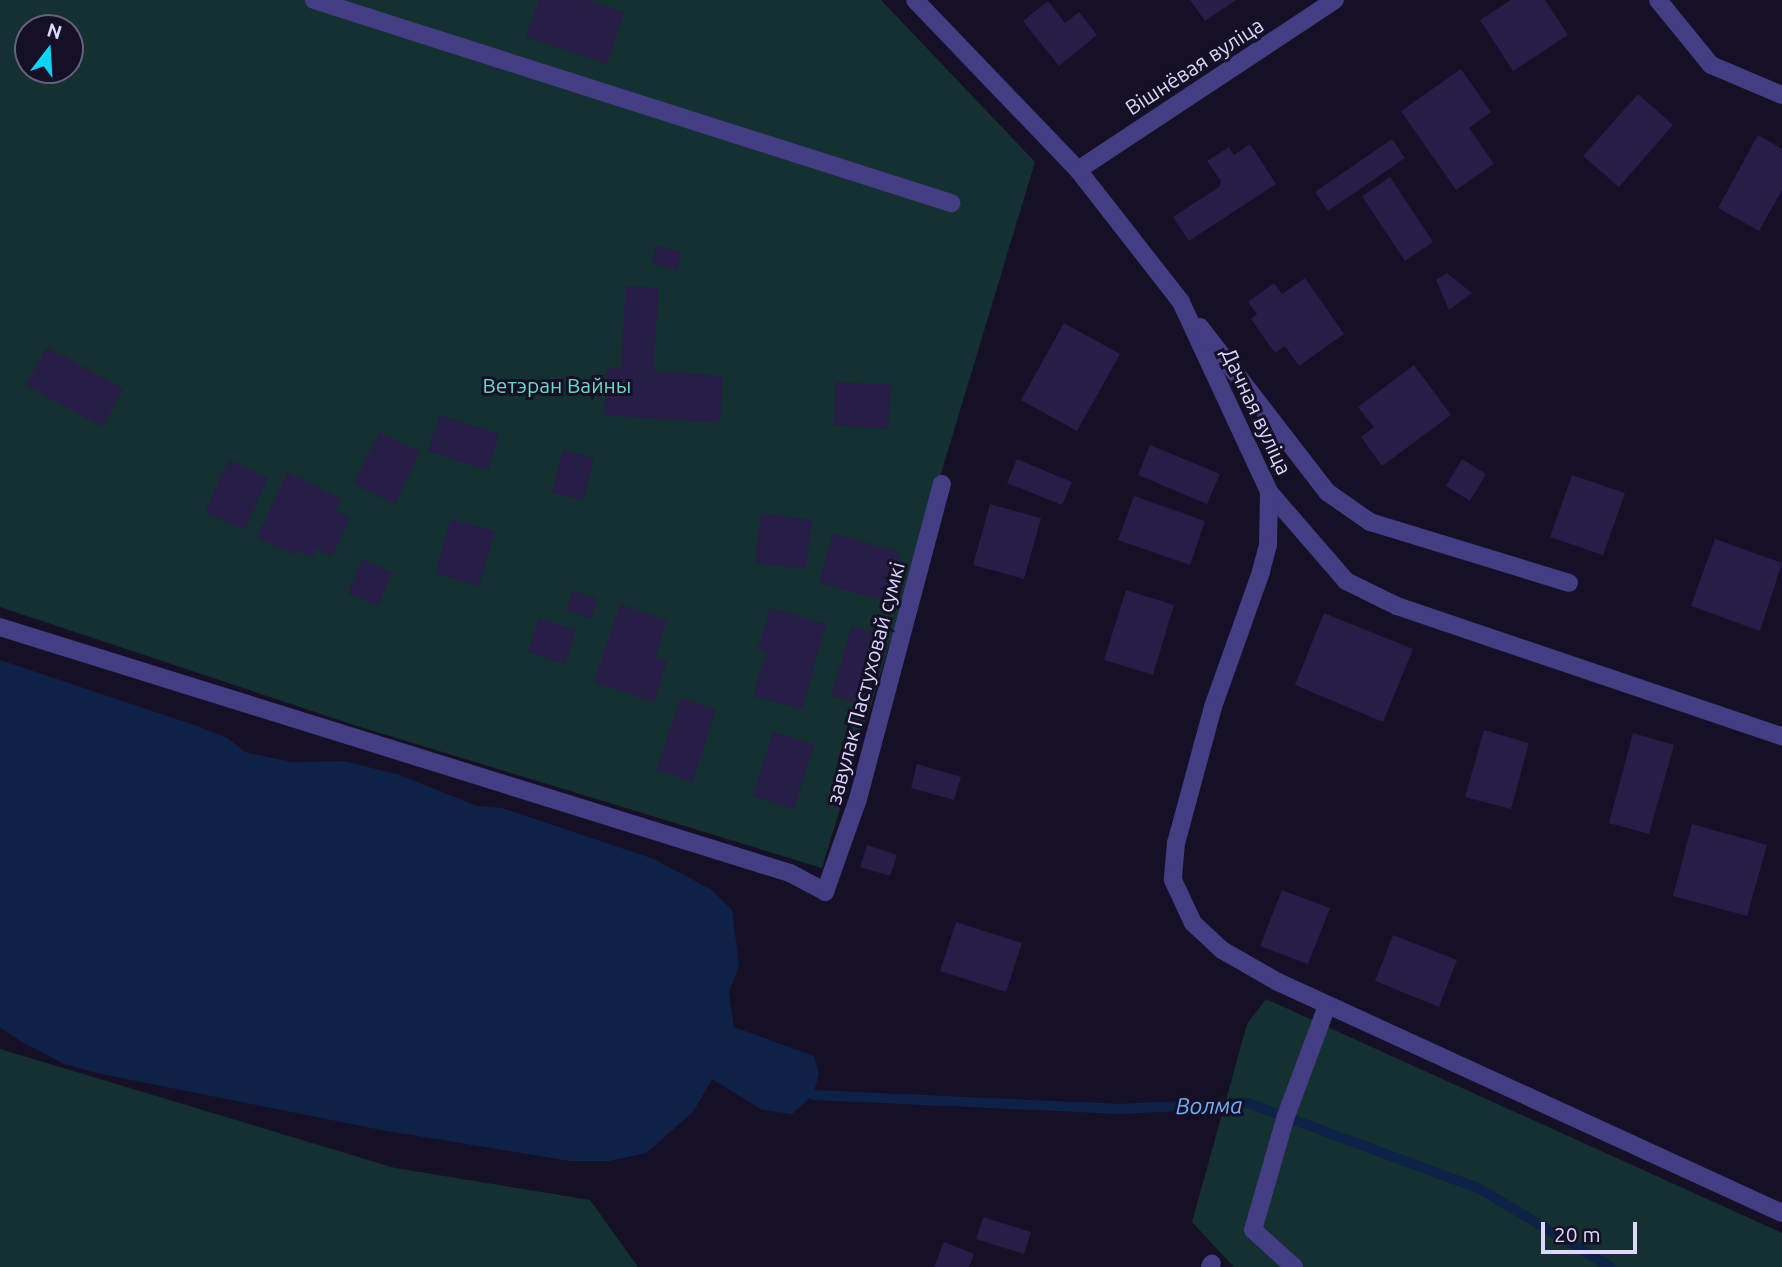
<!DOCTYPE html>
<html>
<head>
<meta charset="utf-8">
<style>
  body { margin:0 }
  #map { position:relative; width:1782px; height:1267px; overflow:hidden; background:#151026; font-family:Ubuntu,sans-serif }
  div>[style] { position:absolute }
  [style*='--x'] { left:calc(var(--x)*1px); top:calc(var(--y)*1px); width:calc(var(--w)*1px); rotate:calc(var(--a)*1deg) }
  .green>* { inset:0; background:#143030 }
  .water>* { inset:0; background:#0e2147 }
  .stream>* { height:10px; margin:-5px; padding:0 5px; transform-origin:5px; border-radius:5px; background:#0e2147 }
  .building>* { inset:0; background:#271d46 }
  .minor>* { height:18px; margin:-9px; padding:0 9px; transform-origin:9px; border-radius:9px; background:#433d83 }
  span { translate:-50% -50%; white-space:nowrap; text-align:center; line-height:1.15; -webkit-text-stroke:6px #151026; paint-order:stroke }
  .street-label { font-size:21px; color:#ddd7fd }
  .park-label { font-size:21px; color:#65dbc2 }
  .water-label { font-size:23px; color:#69b1f9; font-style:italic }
  .north { position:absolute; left:14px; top:14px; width:70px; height:70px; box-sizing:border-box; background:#151026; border:2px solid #65607c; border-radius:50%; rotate:17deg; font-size:19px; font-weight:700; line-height:28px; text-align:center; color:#ddd7fd }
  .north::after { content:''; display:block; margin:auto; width:24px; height:32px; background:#0bd5f5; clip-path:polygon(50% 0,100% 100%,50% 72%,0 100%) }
  .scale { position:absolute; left:1541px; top:1222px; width:96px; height:32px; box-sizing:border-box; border:4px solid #ddd7fd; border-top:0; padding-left:9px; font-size:21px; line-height:24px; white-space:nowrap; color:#ddd7fd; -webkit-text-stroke:5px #151026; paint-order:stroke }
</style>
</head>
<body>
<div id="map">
  <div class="green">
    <div style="clip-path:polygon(evenodd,0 0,881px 0,1035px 162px,822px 868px,354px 725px,0 607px,0 0,28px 28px,70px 28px,70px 70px,28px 70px,28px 28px)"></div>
    <div style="clip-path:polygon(1266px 999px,1782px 1233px,1782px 1267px,1234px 1267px,1192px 1222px,1247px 1024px)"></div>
    <div style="clip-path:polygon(0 1049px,395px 1168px,590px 1200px,638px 1267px,0 1267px)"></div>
  </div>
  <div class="water">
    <div style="clip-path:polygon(0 660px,197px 726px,227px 738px,245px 752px,291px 762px,344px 761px,400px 775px,477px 806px,502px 808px,654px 859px,712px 890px,732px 910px,739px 966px,729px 992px,734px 1027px,814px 1056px,819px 1074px,813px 1095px,792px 1114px,762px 1110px,712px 1079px,693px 1112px,646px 1153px,610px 1161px,570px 1161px,381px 1130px,101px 1074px,64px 1064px,24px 1043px,0 1028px)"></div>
  </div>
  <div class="stream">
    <div style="--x:813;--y:1095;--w:304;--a:2.6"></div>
    <div style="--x:1117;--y:1109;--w:131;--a:-2.6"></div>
    <div style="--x:1248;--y:1103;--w:247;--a:20.3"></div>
    <div style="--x:1480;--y:1189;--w:152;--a:30.8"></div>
  </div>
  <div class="building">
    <div style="clip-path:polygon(539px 0,588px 0,624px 12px,607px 64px,526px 37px)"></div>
    <div style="clip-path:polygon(1190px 0,1236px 0,1205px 21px)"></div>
    <div style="clip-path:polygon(1511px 0,1545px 0,1568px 35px,1513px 71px,1480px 20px)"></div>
    <div style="clip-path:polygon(1048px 1px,1065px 23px,1079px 12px,1097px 35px,1059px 66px,1023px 21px)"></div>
    <div style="clip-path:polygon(1461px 69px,1491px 112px,1469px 128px,1494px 164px,1456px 190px,1401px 111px)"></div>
    <div style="clip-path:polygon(1638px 94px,1673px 125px,1619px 187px,1583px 156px)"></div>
    <div style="clip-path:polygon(1758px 135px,1782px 149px,1782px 190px,1759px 231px,1718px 208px)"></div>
    <div style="clip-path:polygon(1392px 139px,1405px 158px,1328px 211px,1315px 192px)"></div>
    <div style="clip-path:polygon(1250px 144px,1276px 184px,1189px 241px,1173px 217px,1219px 187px,1221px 181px,1207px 161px,1229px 147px,1234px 155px)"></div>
    <div style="clip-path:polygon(1390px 177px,1433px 242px,1405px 261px,1362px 196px)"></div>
    <div style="clip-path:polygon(655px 246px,681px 251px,678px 270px,652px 265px)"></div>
    <div style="clip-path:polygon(1447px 273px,1472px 293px,1449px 310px,1436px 280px)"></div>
    <div style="clip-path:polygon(1305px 278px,1344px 334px,1299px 366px,1285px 346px,1275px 353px,1251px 319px,1257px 314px,1248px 302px,1274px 283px,1282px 294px)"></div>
    <div style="clip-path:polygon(626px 286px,659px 288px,653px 371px,723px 376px,720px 423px,604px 415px,607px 368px,621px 369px)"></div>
    <div style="clip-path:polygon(1064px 323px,1120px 354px,1077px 431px,1021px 400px)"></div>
    <div style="clip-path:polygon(47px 347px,123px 389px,102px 427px,26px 385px)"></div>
    <div style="clip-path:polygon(1414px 365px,1451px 415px,1382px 466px,1361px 437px,1374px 427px,1358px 407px)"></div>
    <div style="clip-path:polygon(836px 382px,891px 385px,888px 429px,833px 425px)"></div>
    <div style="clip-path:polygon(440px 415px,499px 434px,488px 470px,428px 451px)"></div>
    <div style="clip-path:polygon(379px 432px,420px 452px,395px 504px,354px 484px)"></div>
    <div style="clip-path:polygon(1150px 445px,1220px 474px,1207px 504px,1138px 475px)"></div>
    <div style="clip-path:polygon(563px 450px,594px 458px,584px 500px,552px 493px)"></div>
    <div style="clip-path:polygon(1017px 459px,1072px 482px,1062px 505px,1007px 483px)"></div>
    <div style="clip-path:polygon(1462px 459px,1486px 474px,1470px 501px,1446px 486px)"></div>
    <div style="clip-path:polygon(229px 460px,268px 478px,244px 530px,205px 512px)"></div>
    <div style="clip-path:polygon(288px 472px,341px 499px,335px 511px,350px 518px,332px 556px,316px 549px,312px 557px,297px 550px,295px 555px,257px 537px)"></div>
    <div style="clip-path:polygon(1572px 475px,1625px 493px,1603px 555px,1550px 537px)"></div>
    <div style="clip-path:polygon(1134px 496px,1205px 521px,1190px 565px,1118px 540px)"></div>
    <div style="clip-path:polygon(990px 504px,1041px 518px,1024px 579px,973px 565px)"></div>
    <div style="clip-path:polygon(761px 513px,812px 520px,806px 569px,755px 563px)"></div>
    <div style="clip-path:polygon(451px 519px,495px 531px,479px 586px,435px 573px)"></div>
    <div style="clip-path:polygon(833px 534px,900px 552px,886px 601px,819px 583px)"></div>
    <div style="clip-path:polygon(1715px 539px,1782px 563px,1760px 631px,1691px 606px)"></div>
    <div style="clip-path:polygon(362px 560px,392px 572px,378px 606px,348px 593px)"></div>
    <div style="clip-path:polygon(573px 590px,598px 599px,591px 619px,566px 610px)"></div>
    <div style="clip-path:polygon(1126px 590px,1174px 605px,1153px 675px,1104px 660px)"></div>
    <div style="clip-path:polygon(620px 604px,667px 620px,655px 657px,667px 662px,654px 702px,594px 682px)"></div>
    <div style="clip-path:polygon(770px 608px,826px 624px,802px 709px,753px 696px,766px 652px,758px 649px)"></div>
    <div style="clip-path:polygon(1324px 613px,1413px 649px,1383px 722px,1295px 685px)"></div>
    <div style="clip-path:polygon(539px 618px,576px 630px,565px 664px,528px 652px)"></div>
    <div style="clip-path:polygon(852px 626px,885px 635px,864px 705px,831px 696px)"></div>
    <div style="clip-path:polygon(681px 698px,716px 710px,692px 782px,656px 770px)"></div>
    <div style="clip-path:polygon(1484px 730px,1529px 743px,1511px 809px,1465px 797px)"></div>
    <div style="clip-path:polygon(773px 732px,814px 745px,794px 809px,753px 796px)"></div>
    <div style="clip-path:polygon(1633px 733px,1674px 745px,1649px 834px,1609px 823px)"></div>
    <div style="clip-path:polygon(917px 764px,961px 777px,954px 800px,911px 788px)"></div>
    <div style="clip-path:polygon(1692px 824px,1767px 845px,1747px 916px,1673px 896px)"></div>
    <div style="clip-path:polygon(867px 845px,897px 855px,890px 876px,860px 867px)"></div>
    <div style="clip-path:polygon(1282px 890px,1330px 908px,1308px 964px,1260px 946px)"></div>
    <div style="clip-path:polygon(956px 922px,1022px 943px,1006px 992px,940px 971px)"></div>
    <div style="clip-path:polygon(1393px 935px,1457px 960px,1439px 1007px,1375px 981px)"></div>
    <div style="clip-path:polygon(983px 1217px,1031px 1232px,1024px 1254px,976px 1239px)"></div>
    <div style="clip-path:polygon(944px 1242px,974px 1254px,969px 1267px,934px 1267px)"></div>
  </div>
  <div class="minor">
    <div style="--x:314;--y:0;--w:669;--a:17.68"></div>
    <div style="--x:915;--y:0;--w:236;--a:46.2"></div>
    <div style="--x:1078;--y:170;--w:167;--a:52"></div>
    <div style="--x:1181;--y:302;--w:209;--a:65.1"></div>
    <div style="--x:1269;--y:492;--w:118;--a:49.1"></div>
    <div style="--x:1346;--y:581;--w:57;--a:26.1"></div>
    <div style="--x:1397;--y:606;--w:406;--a:18.7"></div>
    <div style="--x:1658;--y:0;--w:84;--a:50.8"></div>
    <div style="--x:1711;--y:65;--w:77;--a:22.9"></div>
    <div style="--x:1078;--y:170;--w:308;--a:-33.5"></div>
    <div style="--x:1200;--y:327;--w:208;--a:52.4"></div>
    <div style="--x:1327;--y:492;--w:52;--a:34.9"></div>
    <div style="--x:1370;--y:522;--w:208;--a:17"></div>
    <div style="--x:1269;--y:492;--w:53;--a:91.1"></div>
    <div style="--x:1268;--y:545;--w:28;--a:105"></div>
    <div style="--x:1261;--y:572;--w:143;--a:109.6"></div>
    <div style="--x:1213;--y:707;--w:141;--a:105.2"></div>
    <div style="--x:1176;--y:843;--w:37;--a:95"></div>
    <div style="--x:1173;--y:880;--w:47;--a:65.1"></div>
    <div style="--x:1193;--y:923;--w:40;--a:43"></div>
    <div style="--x:1222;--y:950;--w:64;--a:29.7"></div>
    <div style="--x:1278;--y:982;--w:554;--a:24.62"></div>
    <div style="--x:0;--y:627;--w:827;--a:17.3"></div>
    <div style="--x:790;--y:873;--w:40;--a:28"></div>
    <div style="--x:825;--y:892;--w:99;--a:-70.5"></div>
    <div style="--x:858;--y:799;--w:326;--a:-75.1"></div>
    <div style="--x:1210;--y:1267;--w:4;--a:-63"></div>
    <div style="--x:1294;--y:1267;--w:55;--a:-137.9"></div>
    <div style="--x:1253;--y:1230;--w:119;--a:-73.9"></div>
    <div style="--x:1286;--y:1116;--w:117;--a:-69.6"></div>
  </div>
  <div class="street-label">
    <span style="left:1194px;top:66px;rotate:-33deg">Вішнёвая вуліца</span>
    <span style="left:1257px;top:411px;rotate:65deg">Дачная вуліца</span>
    <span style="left:865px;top:683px;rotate:-75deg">завулак Пастуховай сумкі</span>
  </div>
  <div class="park-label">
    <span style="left:557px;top:385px">Ветэран Вайны</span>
  </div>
  <div class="water-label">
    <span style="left:1209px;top:1106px;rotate:-1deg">Волма</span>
  </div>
  <div class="north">N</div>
  <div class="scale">20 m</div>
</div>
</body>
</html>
